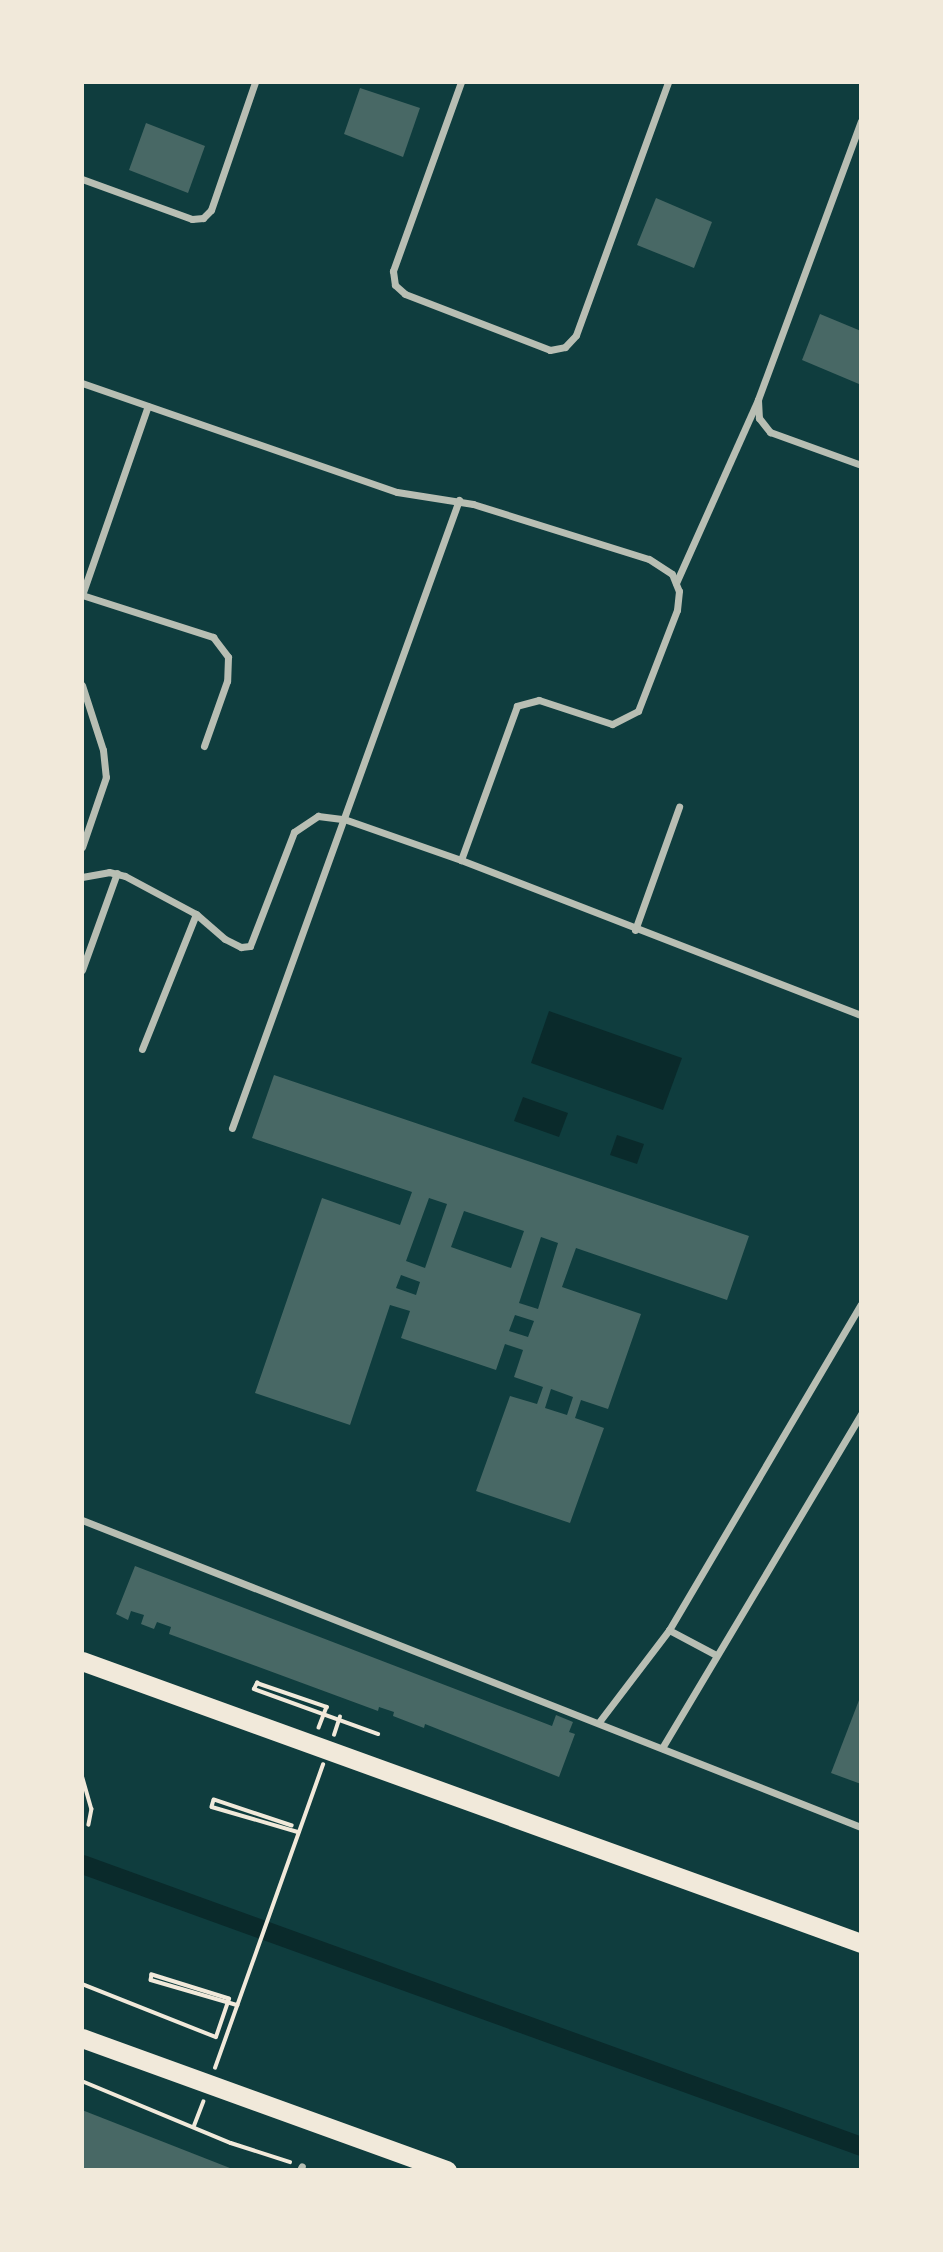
<!DOCTYPE html>
<html>
<head>
<meta charset="utf-8">
<style>
  body { margin:0 }
  #map { position:relative; width:943px; height:2252px; overflow:hidden; background:#0f3d3e; font-family:Inter,sans-serif }
  div>[style] { position:absolute }
  [style*='--x'] { left:calc(var(--x)*1px); top:calc(var(--y)*1px); width:calc(var(--w)*1px); rotate:calc(var(--a)*1deg) }
  .water>* { inset:0; background:#0a2a2b }
  .canal>* { height:19px; margin:-9.5px; padding:0 9.5px; transform-origin:9.5px; border-radius:9.5px; background:#0a2a2b }
  .building>* { inset:0; background:#486865 }
  .path>* { height:3.5px; margin:-1.75px; padding:0 1.75px; transform-origin:1.75px; border-radius:1.75px; background:#f1e9da }
  .minor>* { height:7px; margin:-3.5px; padding:0 3.5px; transform-origin:3.5px; border-radius:3.5px; background:#b8beb3 }
  .motorway>* { height:19px; margin:-9.5px; padding:0 9.5px; transform-origin:9.5px; border-radius:9.5px; background:#f1e9da }
  span { translate:-50% -50%; white-space:nowrap; text-align:center; line-height:1.15; -webkit-text-stroke:7px #f1e9da; paint-order:stroke }
  .frame { position:absolute; inset:0; border:84px solid #f1e9da; pointer-events:none }
</style>
</head>
<body>
<div id="map">
  <div class="water">
    <div style="clip-path:polygon(549px 1011px,682px 1058px,663px 1110px,531px 1063px)"></div>
    <div style="clip-path:polygon(523px 1097px,568px 1113px,559px 1137px,514px 1121px)"></div>
    <div style="clip-path:polygon(617px 1135px,644px 1144px,637px 1164px,610px 1155px)"></div>
  </div>
  <div class="canal">
    <div style="--x:82;--y:1864;--w:828;--a:19.9"></div>
  </div>
  <div class="building">
    <div style="clip-path:polygon(360px 88px,420px 108px,403px 157px,344px 134px)"></div>
    <div style="clip-path:polygon(146px 123px,205px 146px,188px 193px,129px 170px)"></div>
    <div style="clip-path:polygon(656px 198px,712px 222px,694px 268px,637px 245px)"></div>
    <div style="clip-path:polygon(820px 314px,861px 331px,859px 384px,802px 360px)"></div>
    <div style="clip-path:polygon(evenodd,274px 1075px,749px 1236px,727px 1300px,576px 1248px,562px 1287px,641px 1314px,608px 1409px,581px 1400px,575px 1418px,604px 1428px,570px 1523px,476px 1491px,510px 1396px,537px 1404px,543px 1387px,514px 1377px,523px 1350px,505px 1344px,496px 1370px,401px 1338px,410px 1311px,390px 1305px,350px 1425px,255px 1393px,322px 1198px,400px 1225px,412px 1192px,252px 1138px,274px 1075px,429px 1198px,447px 1204px,425px 1268px,406px 1261px,429px 1198px,274px 1075px,464px 1211px,524px 1231px,511px 1268px,451px 1247px,464px 1211px,274px 1075px,541px 1237px,558px 1243px,538px 1309px,519px 1303px,541px 1237px,274px 1075px,401px 1275px,420px 1282px,416px 1295px,396px 1288px,401px 1275px,274px 1075px,515px 1315px,534px 1321px,528px 1337px,509px 1331px,515px 1315px,274px 1075px,551px 1389px,573px 1397px,567px 1415px,545px 1408px,551px 1389px)"></div>
    <div style="clip-path:polygon(135px 1566px,552px 1726px,556px 1715px,573px 1722px,569px 1732px,575px 1734px,559px 1777px,425px 1724px,424px 1728px,393px 1716px,394px 1712px,379px 1707px,378px 1711px,169px 1634px,171px 1627px,157px 1622px,154px 1629px,141px 1624px,144px 1615px,131px 1611px,128px 1620px,116px 1614px)"></div>
    <div style="clip-path:polygon(861px 1695px,861px 1784px,831px 1773px)"></div>
    <div style="clip-path:polygon(82px 2110px,235px 2170px,82px 2170px)"></div>
  </div>
  <div class="path">
    <div style="--x:254;--y:1689;--w:132;--a:19.9"></div>
    <div style="--x:254;--y:1689;--w:7;--a:-63"></div>
    <div style="--x:257;--y:1683;--w:74;--a:18.9"></div>
    <div style="--x:327;--y:1707;--w:22;--a:111"></div>
    <div style="--x:334;--y:1735;--w:19;--a:-72"></div>
    <div style="--x:82;--y:1775;--w:35;--a:74"></div>
    <div style="--x:92;--y:1809;--w:16;--a:101"></div>
    <div style="--x:292;--y:1826;--w:82;--a:-161.6"></div>
    <div style="--x:214;--y:1800;--w:7;--a:106"></div>
    <div style="--x:212;--y:1807;--w:90;--a:16.2"></div>
    <div style="--x:151;--y:1980;--w:90;--a:16.2"></div>
    <div style="--x:82;--y:1984;--w:144;--a:21.6"></div>
    <div style="--x:216;--y:2037;--w:40;--a:-71.1"></div>
    <div style="--x:229;--y:1999;--w:81;--a:-162.7"></div>
    <div style="--x:152;--y:1975;--w:5;--a:101"></div>
    <div style="--x:215;--y:2068;--w:322;--a:-70.4"></div>
    <div style="--x:82;--y:2081;--w:161;--a:22.6"></div>
    <div style="--x:231;--y:2143;--w:62;--a:17.9"></div>
    <div style="--x:194;--y:2126;--w:26;--a:-69"></div>
  </div>
  <div class="minor">
    <div style="--x:461;--y:82;--w:201;--a:109.8"></div>
    <div style="--x:393;--y:271;--w:14;--a:82"></div>
    <div style="--x:395;--y:285;--w:13;--a:42"></div>
    <div style="--x:405;--y:294;--w:155;--a:21.1"></div>
    <div style="--x:550;--y:350;--w:15;--a:-11"></div>
    <div style="--x:565;--y:347;--w:16;--a:-47"></div>
    <div style="--x:576;--y:335;--w:269;--a:-70"></div>
    <div style="--x:861;--y:121;--w:297;--a:110.3"></div>
    <div style="--x:758;--y:400;--w:18;--a:87"></div>
    <div style="--x:759;--y:418;--w:18;--a:52"></div>
    <div style="--x:770;--y:432;--w:97;--a:19.9"></div>
    <div style="--x:82;--y:179;--w:117;--a:20"></div>
    <div style="--x:192;--y:219;--w:11;--a:-5"></div>
    <div style="--x:203;--y:218;--w:11;--a:-45"></div>
    <div style="--x:211;--y:210;--w:135;--a:-71"></div>
    <div style="--x:82;--y:383;--w:333;--a:19.1"></div>
    <div style="--x:397;--y:492;--w:77;--a:9"></div>
    <div style="--x:473;--y:504;--w:184;--a:17.4"></div>
    <div style="--x:649;--y:559;--w:27;--a:33"></div>
    <div style="--x:672;--y:574;--w:18;--a:68"></div>
    <div style="--x:679;--y:591;--w:19;--a:96"></div>
    <div style="--x:677;--y:610;--w:108;--a:111.1"></div>
    <div style="--x:638;--y:711;--w:29;--a:153"></div>
    <div style="--x:612;--y:724;--w:77;--a:-161.8"></div>
    <div style="--x:539;--y:700;--w:23;--a:165"></div>
    <div style="--x:517;--y:706;--w:164;--a:110"></div>
    <div style="--x:676;--y:583;--w:201;--a:-65.9"></div>
    <div style="--x:82;--y:595;--w:138;--a:17.8"></div>
    <div style="--x:213;--y:637;--w:25;--a:53"></div>
    <div style="--x:228;--y:657;--w:24;--a:92"></div>
    <div style="--x:227;--y:681;--w:69;--a:109.5"></div>
    <div style="--x:82;--y:595;--w:200;--a:-70.8"></div>
    <div style="--x:82;--y:685;--w:68;--a:72.1"></div>
    <div style="--x:103;--y:750;--w:27;--a:84"></div>
    <div style="--x:106;--y:777;--w:74;--a:108.9"></div>
    <div style="--x:82;--y:877;--w:27;--a:-10"></div>
    <div style="--x:109;--y:872;--w:16;--a:14"></div>
    <div style="--x:125;--y:876;--w:81;--a:28.2"></div>
    <div style="--x:196;--y:914;--w:38;--a:41"></div>
    <div style="--x:225;--y:939;--w:18;--a:27"></div>
    <div style="--x:241;--y:947;--w:9;--a:-6"></div>
    <div style="--x:250;--y:946;--w:122;--a:-68.9"></div>
    <div style="--x:294;--y:832;--w:29;--a:-34"></div>
    <div style="--x:318;--y:816;--w:26;--a:7"></div>
    <div style="--x:344;--y:819;--w:124;--a:19.3"></div>
    <div style="--x:461;--y:860;--w:429;--a:21.2"></div>
    <div style="--x:635;--y:930;--w:131;--a:-70.3"></div>
    <div style="--x:82;--y:970;--w:103;--a:-70.2"></div>
    <div style="--x:142;--y:1049;--w:145;--a:-68.2"></div>
    <div style="--x:232;--y:1128;--w:668;--a:-70.13"></div>
    <div style="--x:82;--y:1520;--w:837;--a:21.51"></div>
    <div style="--x:669;--y:1630;--w:53;--a:28"></div>
    <div style="--x:599;--y:1722;--w:116;--a:-52.7"></div>
    <div style="--x:669;--y:1630;--w:378;--a:-59.5"></div>
    <div style="--x:662;--y:1748;--w:389;--a:-59.2"></div>
    <div style="--x:300;--y:2170;--w:4;--a:-63"></div>
  </div>
  <div class="motorway">
    <div style="--x:82;--y:1661;--w:828;--a:19.9"></div>
    <div style="--x:82;--y:2038;--w:388;--a:19.9"></div>
  </div>
  <div class="frame"></div>
</div>
</body>
</html>
